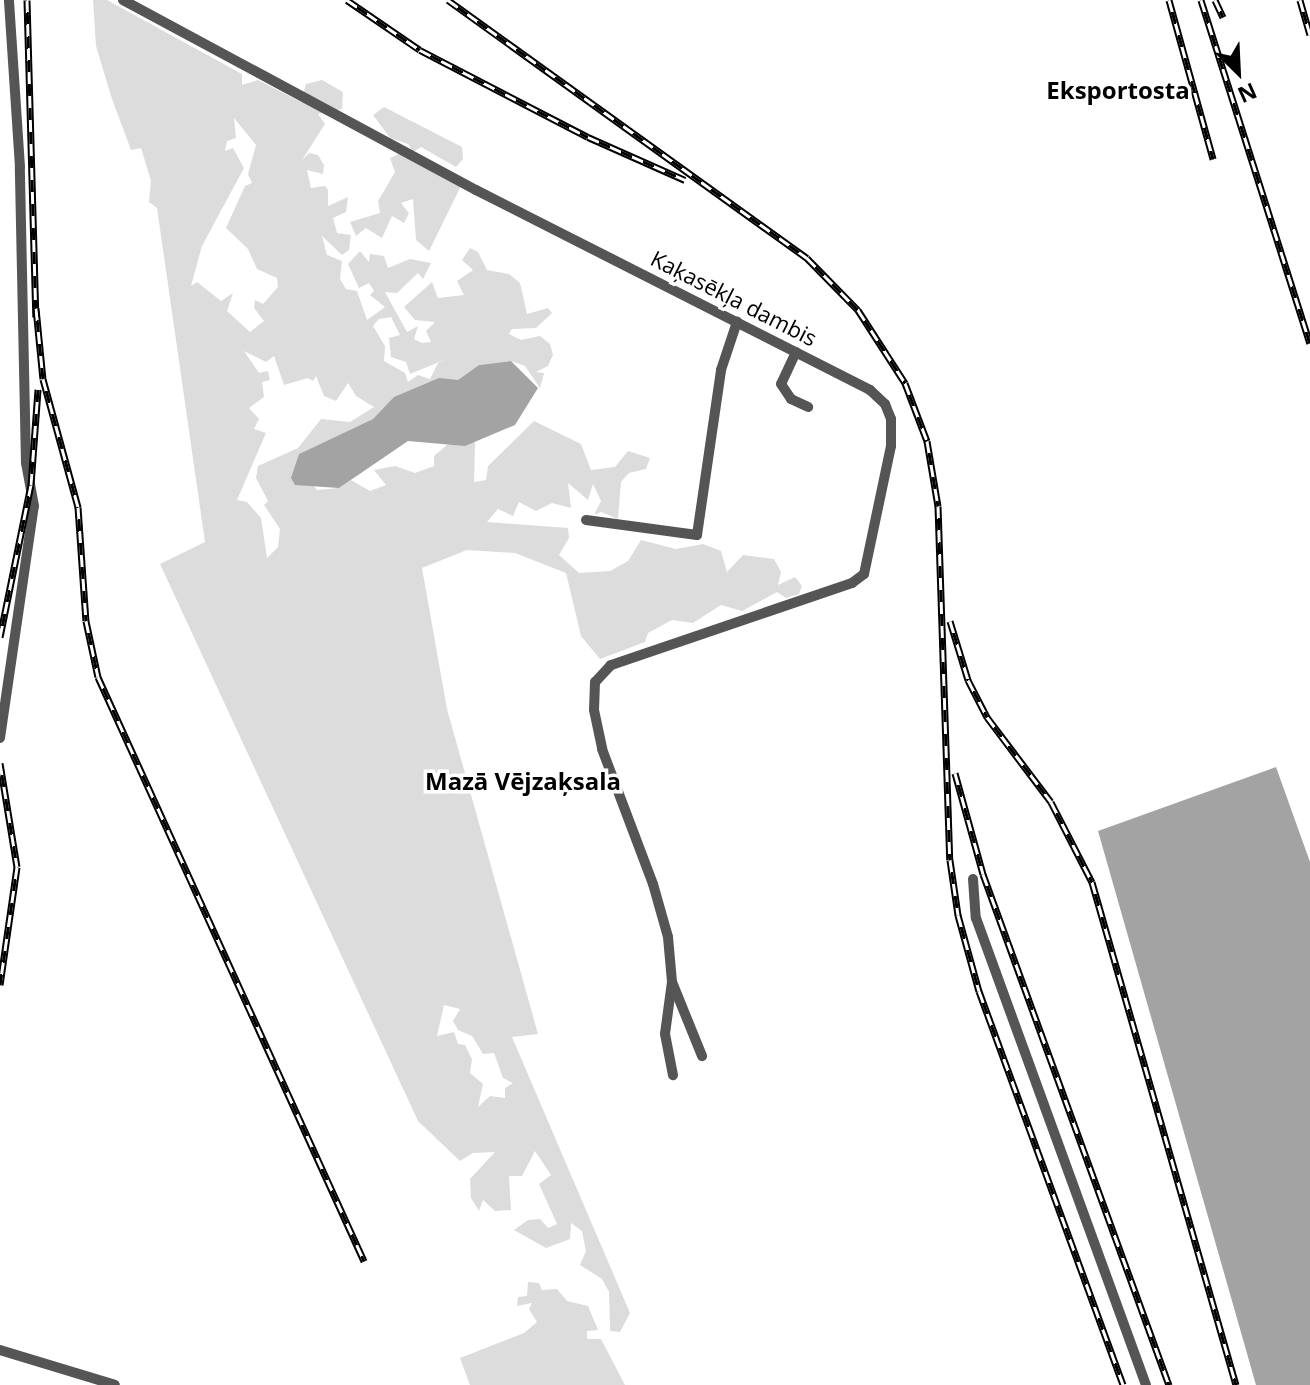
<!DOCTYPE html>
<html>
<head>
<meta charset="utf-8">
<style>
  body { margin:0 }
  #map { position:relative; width:1310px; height:1385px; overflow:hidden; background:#fff; font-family:"Open Sans",sans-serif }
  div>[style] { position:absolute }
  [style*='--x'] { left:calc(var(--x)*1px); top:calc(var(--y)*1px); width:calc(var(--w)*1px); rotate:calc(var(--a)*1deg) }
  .green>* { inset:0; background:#dcdcdc }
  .water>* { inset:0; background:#a3a3a3 }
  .minor>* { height:10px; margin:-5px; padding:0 5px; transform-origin:5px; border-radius:5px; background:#555 }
  .rail>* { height:7px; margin-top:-3.5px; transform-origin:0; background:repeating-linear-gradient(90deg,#fff 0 12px,#000 0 24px); box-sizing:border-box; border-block:2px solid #000 }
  span { translate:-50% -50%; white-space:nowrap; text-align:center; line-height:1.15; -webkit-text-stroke:7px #fff; paint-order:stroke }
  .street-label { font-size:22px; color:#000 }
  .neighbourhood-label { font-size:24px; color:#000; font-weight:700 }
  .north { position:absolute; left:1198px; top:32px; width:80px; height:80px; -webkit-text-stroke:6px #fff; paint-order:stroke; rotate:156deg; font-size:22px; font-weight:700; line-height:32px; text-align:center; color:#000 }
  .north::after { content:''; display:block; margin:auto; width:28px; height:36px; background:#000; clip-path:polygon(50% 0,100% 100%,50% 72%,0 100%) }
</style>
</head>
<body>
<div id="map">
  <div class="green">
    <div style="clip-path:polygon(evenodd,93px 0,107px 0,242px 74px,242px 85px,258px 80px,301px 102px,306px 84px,322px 80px,343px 92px,342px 109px,318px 114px,325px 124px,302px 160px,309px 153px,318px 155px,324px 165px,323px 174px,307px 170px,311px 188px,325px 186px,328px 190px,328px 206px,348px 197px,346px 212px,333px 218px,337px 233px,351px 235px,349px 250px,342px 255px,322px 236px,327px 255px,342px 261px,340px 279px,346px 289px,357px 291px,367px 320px,385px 307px,370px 295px,374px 291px,369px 283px,359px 288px,348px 264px,360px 251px,369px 262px,370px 254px,384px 256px,388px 268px,410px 259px,431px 263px,423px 279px,418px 273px,397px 293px,385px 292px,407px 332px,418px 326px,414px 339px,422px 343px,431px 342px,426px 331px,435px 322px,415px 320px,404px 307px,432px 282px,438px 298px,464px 295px,457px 281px,473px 270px,462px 260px,470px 248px,478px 252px,487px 270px,509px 274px,520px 283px,527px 314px,548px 308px,552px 313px,536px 328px,512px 329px,509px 334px,521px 340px,540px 336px,550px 344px,553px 355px,548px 366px,536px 372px,544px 373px,540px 388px,525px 366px,511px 361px,479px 365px,458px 380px,395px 397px,373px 419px,299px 454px,296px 465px,317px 490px,339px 488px,351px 480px,370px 491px,386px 485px,374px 470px,395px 466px,415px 473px,434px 466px,434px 456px,448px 444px,475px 442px,474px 482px,486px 480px,488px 466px,534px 421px,581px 444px,591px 470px,615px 467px,628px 451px,650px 458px,646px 469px,629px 473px,621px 482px,618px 519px,601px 512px,594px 515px,601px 501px,593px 484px,588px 500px,568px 483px,571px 508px,552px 503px,536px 511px,519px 502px,513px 516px,498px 509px,487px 522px,568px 528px,569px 538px,559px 555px,579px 573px,610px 571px,628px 561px,641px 540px,676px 549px,703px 544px,721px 551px,727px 572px,743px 555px,774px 559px,781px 572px,778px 585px,795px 577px,802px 586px,799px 594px,786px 598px,777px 592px,742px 611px,721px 605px,693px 623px,672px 620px,648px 633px,645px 642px,600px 659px,581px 636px,566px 573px,515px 553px,467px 550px,422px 568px,447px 709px,538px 1034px,512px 1037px,630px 1313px,620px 1332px,610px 1331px,609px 1292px,602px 1279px,580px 1265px,586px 1251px,582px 1231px,571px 1223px,570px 1239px,546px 1248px,514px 1230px,528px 1220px,540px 1219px,548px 1228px,557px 1224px,539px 1184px,551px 1175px,535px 1151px,522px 1176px,509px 1176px,511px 1210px,495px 1211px,483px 1200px,479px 1211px,471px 1198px,470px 1179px,495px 1152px,473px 1153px,460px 1161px,418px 1121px,160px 564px,205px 542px,157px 208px,149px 202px,151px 181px,141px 148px,131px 150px,112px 99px,96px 46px,93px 0,234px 118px,256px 145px,248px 174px,252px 183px,245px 186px,226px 228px,248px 249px,257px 269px,277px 278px,278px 287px,263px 304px,255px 300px,254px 308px,264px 321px,250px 332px,227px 311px,233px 293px,221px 301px,197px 282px,191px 286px,202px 246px,244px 168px,233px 148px,225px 151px,227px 141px,236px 138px,234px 118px,93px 0,391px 317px,400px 335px,389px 338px,391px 357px,406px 362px,410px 374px,449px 358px,438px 363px,430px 379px,418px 375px,408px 382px,405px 373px,384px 361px,385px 346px,373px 326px,379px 319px,391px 317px,93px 0,244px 351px,266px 362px,274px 356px,284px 385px,308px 378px,313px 381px,316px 376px,324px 396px,336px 401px,348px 383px,356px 396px,374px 407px,350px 422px,321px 419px,298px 448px,258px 466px,256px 478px,268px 501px,264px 505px,280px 529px,278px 547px,267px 558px,261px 518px,247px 502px,237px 500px,266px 433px,254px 429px,259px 419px,249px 408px,264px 397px,262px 382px,270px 380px,268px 371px,259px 373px,244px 351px,93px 0,444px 1005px,460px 1009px,453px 1021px,458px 1030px,472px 1036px,483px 1054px,494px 1053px,503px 1078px,513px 1083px,505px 1088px,505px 1098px,490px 1096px,478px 1107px,483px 1084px,470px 1073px,472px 1059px,465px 1045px,458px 1044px,454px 1032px,437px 1036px,444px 1005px)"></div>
    <div style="clip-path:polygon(384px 107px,462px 147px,463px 159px,456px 167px,421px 147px,413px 152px,408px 144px,390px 138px,373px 115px)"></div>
    <div style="clip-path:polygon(399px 154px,461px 186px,429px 251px,416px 240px,413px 199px,401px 203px,409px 213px,404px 223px,392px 216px,382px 238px,366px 228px,356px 236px,350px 222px,380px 213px,378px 201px,395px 172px,390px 158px)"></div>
    <div style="clip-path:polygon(528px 1282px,539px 1283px,542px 1290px,557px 1289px,567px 1301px,588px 1306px,598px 1330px,587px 1331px,587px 1339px,601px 1339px,625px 1385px,470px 1385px,460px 1358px,524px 1333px,537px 1322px,529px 1309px,532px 1303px,517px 1306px,518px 1297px,527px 1296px)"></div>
  </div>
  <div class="water">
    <div style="clip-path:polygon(511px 361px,538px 388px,515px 425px,465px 446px,408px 441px,339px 488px,295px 485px,291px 478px,299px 454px,373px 419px,394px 397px,439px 378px,458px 380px,479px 365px)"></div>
    <div style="clip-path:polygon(1276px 767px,1310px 862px,1310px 1385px,1256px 1385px,1098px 831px)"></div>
  </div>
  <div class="minor">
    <div style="--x:123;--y:0;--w:401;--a:28.3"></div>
    <div style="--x:476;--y:190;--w:442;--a:26.9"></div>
    <div style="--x:870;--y:390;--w:21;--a:43"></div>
    <div style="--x:885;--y:404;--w:16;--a:68"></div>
    <div style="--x:891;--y:419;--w:27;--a:90"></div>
    <div style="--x:891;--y:446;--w:131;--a:101.9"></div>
    <div style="--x:864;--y:574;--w:15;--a:143"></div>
    <div style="--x:852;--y:583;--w:255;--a:161.2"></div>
    <div style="--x:611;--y:665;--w:23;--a:133"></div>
    <div style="--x:595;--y:682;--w:28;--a:92"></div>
    <div style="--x:594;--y:710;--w:40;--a:78"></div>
    <div style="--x:602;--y:749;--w:144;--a:69.3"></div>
    <div style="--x:653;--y:884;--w:55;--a:74.2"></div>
    <div style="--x:668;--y:937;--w:45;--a:84.9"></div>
    <div style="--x:672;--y:982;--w:80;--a:67.9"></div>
    <div style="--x:796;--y:352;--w:35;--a:115"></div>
    <div style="--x:781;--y:384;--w:18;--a:56"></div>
    <div style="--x:791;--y:399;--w:19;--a:25"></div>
    <div style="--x:586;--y:520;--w:112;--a:7.7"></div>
    <div style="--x:697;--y:535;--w:167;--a:-81.7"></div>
    <div style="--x:721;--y:370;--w:51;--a:-71.6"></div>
    <div style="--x:0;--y:738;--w:234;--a:-81.7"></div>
    <div style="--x:34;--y:506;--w:44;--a:-100.5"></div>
    <div style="--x:26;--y:463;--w:296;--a:-91.2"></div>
    <div style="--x:20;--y:167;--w:167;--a:-93.8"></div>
    <div style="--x:973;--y:879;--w:39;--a:86"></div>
    <div style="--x:976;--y:918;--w:497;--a:70"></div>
    <div style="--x:672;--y:982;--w:52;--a:97.7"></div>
    <div style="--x:665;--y:1034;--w:42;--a:79"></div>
    <div style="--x:0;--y:1350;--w:120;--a:16.9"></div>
  </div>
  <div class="rail">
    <div style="--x:27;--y:0;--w:317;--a:88.4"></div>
    <div style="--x:347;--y:0;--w:88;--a:34.4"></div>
    <div style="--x:420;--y:50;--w:189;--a:27.4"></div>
    <div style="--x:588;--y:137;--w:106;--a:23.9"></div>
    <div style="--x:448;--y:0;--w:442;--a:35.7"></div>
    <div style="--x:807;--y:258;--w:73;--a:45.6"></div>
    <div style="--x:858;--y:310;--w:87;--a:57.2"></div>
    <div style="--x:905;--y:383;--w:62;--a:69.2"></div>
    <div style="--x:927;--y:441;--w:66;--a:80.4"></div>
    <div style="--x:938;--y:506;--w:354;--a:88.1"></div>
    <div style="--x:950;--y:860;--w:56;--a:81.7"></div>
    <div style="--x:958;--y:915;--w:79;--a:74.6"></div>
    <div style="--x:979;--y:991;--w:419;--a:69.9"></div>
    <div style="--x:1169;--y:0;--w:165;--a:74.5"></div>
    <div style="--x:1201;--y:0;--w:360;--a:72.4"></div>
    <div style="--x:1215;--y:0;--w:19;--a:65"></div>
    <div style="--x:1300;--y:0;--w:36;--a:74"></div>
    <div style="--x:36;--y:308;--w:71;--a:84.4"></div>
    <div style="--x:43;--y:379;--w:133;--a:74.7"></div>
    <div style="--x:78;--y:507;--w:114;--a:86"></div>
    <div style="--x:86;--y:621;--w:57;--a:77.9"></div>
    <div style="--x:98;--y:677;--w:642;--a:65.51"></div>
    <div style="--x:950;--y:621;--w:62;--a:73"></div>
    <div style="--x:968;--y:680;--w:42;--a:62.8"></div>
    <div style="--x:987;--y:717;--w:106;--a:53"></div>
    <div style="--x:1051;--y:802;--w:90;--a:62.9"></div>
    <div style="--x:1092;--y:882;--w:523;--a:74.02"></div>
    <div style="--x:0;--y:637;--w:155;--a:-78.5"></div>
    <div style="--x:31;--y:485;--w:96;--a:-85.8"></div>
    <div style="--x:0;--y:763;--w:105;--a:80.7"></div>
    <div style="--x:17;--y:867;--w:119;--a:98.2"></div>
    <div style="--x:955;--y:773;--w:105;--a:74.5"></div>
    <div style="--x:983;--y:874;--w:544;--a:70"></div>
  </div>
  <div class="street-label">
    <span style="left:734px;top:298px;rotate:27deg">Kaķasēkļa dambis</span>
  </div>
  <div class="neighbourhood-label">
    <span style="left:1118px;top:90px">Eksportosta</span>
    <span style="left:523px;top:781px">Mazā Vējzaķsala</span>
  </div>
  <div class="north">N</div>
</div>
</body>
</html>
